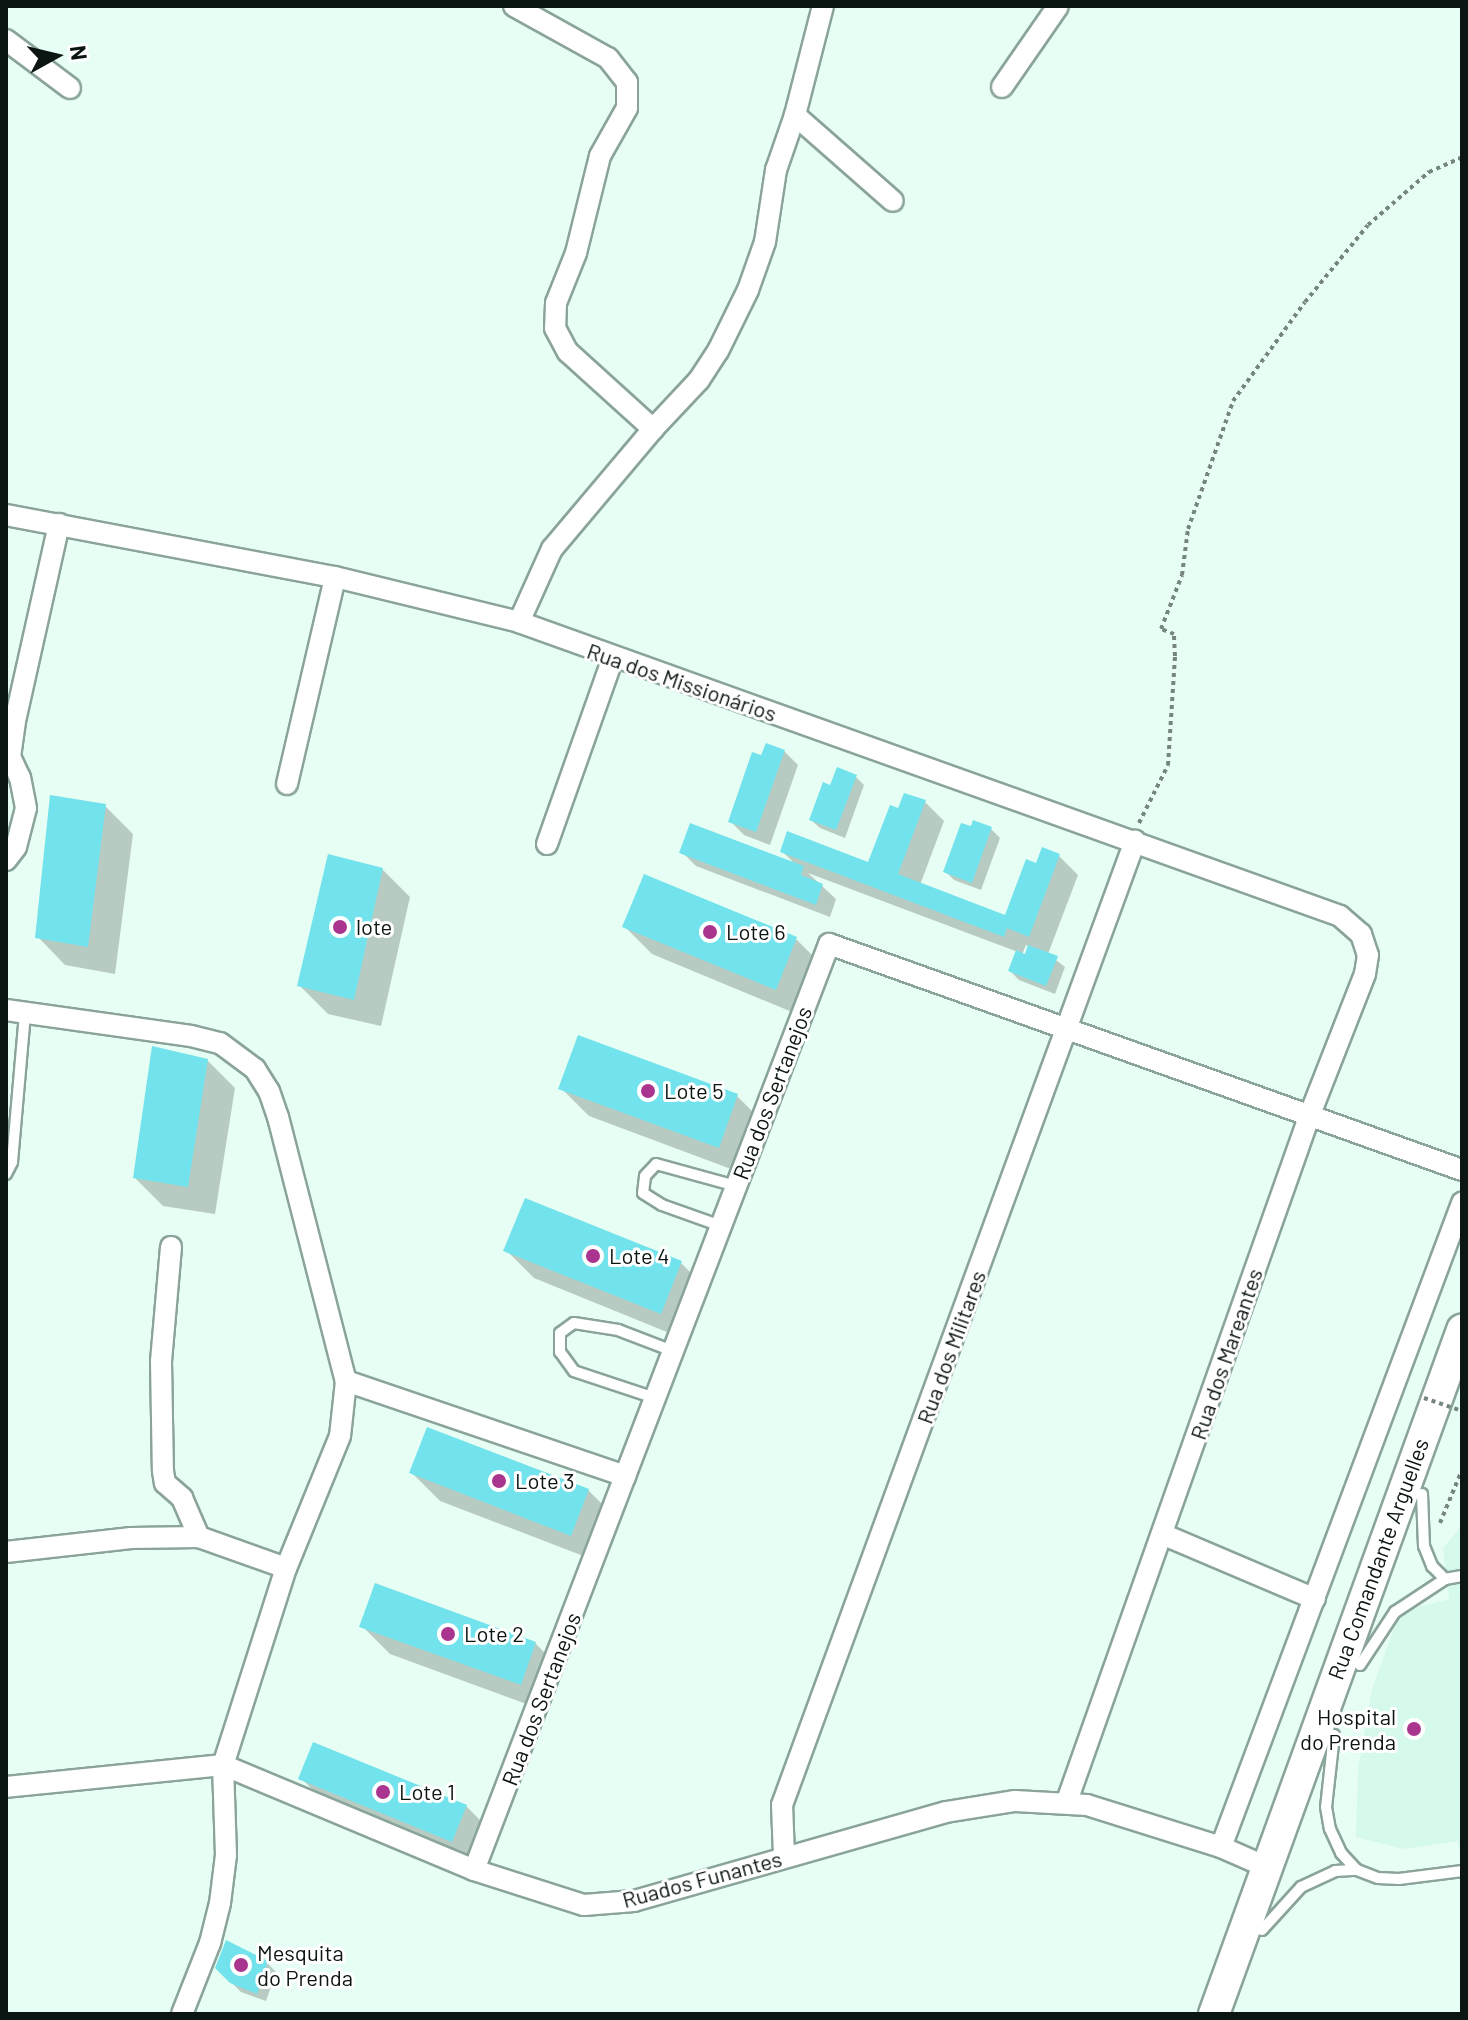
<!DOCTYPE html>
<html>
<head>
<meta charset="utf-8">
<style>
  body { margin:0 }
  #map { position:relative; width:1468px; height:2020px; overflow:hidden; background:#e7fef4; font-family:Barlow,sans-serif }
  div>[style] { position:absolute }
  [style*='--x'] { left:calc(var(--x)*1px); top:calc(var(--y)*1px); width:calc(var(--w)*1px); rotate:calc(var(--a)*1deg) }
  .built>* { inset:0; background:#d5f9ea }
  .shadow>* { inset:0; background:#0003 }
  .building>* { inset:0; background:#72e3ec }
  .path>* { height:4px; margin-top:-2px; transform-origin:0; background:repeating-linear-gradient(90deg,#76867f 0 4px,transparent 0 8px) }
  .roads { filter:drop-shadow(2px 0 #8aa499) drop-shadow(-2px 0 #8aa499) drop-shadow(0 2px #8aa499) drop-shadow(0 -2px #8aa499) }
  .lane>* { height:10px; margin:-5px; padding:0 5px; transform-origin:5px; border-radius:5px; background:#fff }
  .street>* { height:20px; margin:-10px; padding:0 10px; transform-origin:10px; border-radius:10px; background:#fff }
  .primary>* { height:30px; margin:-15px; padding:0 15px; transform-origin:15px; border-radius:15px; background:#fff }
  .path-bridge>* { height:4px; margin-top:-2px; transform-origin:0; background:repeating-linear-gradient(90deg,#76867f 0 4px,transparent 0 8px) }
  .dots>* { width:22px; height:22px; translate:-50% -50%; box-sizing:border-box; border:4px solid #fff; border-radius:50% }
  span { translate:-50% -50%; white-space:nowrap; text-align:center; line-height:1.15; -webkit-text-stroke:6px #fff; paint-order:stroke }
  .street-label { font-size:22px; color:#0b1511 }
  .poi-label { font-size:22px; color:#0b1511 }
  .left { translate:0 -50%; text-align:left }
  .right { translate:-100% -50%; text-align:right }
  .frame { position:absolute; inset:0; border:8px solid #0b1511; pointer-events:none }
  .north { position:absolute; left:16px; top:16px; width:80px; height:80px; -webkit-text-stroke:6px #fff; paint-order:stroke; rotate:82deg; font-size:22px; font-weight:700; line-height:32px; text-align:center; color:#0b1511 }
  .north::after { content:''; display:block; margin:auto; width:28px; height:36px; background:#0b1511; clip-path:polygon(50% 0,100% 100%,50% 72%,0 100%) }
</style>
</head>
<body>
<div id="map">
  <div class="built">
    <div style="clip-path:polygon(1462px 1525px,1462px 1866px,1458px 1841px,1404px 1849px,1356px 1837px,1358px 1769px,1372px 1689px,1400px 1612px,1449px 1599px,1443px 1548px)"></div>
  </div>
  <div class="shadow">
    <div style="clip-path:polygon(784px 751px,798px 765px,770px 845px,744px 835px,730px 821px,763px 758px)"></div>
    <div style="clip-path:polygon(855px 776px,864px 785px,845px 838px,820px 828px,811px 820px,832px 788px)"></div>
    <div style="clip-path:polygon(evenodd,925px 802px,944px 821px,920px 885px,1006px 917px,1037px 865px,1059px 856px,1078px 875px,1048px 954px,1065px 967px,1055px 994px,1019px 980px,1010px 971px,1018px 952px,808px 873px,836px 899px,830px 917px,696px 866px,682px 852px,796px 865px,782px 851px,870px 865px,900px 811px,925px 802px,1026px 945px,1030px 947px,1026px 956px,1022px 955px,1026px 945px)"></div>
    <div style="clip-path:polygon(105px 806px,133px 834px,115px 974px,65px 965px,38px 937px)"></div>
    <div style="clip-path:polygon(975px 823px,991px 829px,1000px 838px,981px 890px,954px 880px,945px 871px)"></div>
    <div style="clip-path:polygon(382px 869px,410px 897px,381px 1026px,328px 1014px,300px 986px)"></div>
    <div style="clip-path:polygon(624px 926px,796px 939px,824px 967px,804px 1017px,652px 954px)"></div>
    <div style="clip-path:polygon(207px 1060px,235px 1088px,215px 1214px,163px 1206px,135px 1178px)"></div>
    <div style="clip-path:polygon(561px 1088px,737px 1096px,765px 1124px,747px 1175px,589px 1116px)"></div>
    <div style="clip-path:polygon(506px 1250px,681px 1263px,709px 1291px,689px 1341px,534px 1278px)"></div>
    <div style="clip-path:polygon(412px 1473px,588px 1490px,616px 1518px,599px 1562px,440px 1501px)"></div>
    <div style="clip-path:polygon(362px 1626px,535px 1643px,563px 1671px,548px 1712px,390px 1654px)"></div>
    <div style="clip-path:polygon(301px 1778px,466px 1806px,485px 1825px,471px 1859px,320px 1797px)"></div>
    <div style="clip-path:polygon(267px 1963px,276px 1972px,266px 2001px,241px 1992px,217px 1968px)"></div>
  </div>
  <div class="building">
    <div style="clip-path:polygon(766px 743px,785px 750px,756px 832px,728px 822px,752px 752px,761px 755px)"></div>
    <div style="clip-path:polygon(837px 767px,857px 775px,836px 830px,809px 820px,823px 782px,830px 785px)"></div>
    <div style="clip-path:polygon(904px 793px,926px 800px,898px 874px,1005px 915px,1026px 859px,1036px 863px,1042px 847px,1060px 854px,1029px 937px,1007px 928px,1004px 937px,780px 852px,787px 831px,868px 862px,890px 805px,898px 808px)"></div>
    <div style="clip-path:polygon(50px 795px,106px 804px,88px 947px,35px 938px)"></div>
    <div style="clip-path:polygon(973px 820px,992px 827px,972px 883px,943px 872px,961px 823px,971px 826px)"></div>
    <div style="clip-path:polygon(690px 823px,804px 866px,801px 875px,823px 884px,816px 905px,679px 853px)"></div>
    <div style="clip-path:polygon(328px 854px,383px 868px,354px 1000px,297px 986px)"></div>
    <div style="clip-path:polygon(644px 874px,797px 937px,776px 990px,622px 927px)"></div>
    <div style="clip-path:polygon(1028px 945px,1058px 956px,1046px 986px,1008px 971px,1016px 950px,1025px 954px)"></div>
    <div style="clip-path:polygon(578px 1035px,738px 1094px,719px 1148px,558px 1089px)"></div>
    <div style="clip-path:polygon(152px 1046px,208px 1059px,188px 1187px,133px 1178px)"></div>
    <div style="clip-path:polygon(525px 1198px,682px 1261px,661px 1314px,503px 1251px)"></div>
    <div style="clip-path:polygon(427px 1427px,589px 1489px,571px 1536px,409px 1473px)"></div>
    <div style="clip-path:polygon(375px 1583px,536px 1642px,521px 1685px,359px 1627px)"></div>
    <div style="clip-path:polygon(313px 1742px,467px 1805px,452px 1842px,298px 1779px)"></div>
    <div style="clip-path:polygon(226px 1940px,268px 1961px,257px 1994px,230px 1983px,215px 1968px)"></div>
  </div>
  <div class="path">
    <div style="--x:1139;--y:823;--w:65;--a:-63.4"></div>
    <div style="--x:1168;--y:765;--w:109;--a:-86.3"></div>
    <div style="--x:1175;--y:656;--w:22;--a:-93"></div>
    <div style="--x:1174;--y:634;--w:14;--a:-159"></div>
    <div style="--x:1161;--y:629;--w:58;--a:-68.7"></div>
    <div style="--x:1182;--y:575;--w:46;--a:-82.6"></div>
    <div style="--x:1188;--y:529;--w:136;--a:-70.6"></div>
    <div style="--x:1233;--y:401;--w:122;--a:-54"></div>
    <div style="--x:1305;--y:302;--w:99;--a:-50.7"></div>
    <div style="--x:1368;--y:225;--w:81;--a:-41"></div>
    <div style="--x:1429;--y:172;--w:36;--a:-24"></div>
    <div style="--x:1440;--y:1523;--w:57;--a:-67.5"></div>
  </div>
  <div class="roads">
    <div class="lane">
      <div style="--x:6;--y:1174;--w:13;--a:-63"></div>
      <div style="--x:12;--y:1162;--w:150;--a:-85"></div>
      <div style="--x:721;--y:1226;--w:63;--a:-160.4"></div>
      <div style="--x:662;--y:1205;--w:22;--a:-148"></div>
      <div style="--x:643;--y:1193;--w:17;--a:-83"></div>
      <div style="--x:645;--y:1176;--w:16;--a:-47"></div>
      <div style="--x:656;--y:1164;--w:83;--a:15.4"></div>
      <div style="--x:655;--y:1398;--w:85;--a:-161.6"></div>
      <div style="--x:574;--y:1371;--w:24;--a:-126"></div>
      <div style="--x:560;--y:1352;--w:19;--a:-90"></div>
      <div style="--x:560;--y:1333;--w:17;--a:-36"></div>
      <div style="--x:574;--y:1323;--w:45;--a:9"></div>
      <div style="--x:618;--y:1330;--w:59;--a:20.9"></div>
      <div style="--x:1422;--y:1494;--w:52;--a:87.8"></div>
      <div style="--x:1424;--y:1546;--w:22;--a:68"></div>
      <div style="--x:1432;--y:1566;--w:18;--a:45"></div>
      <div style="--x:1360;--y:1665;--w:64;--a:-56.6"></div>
      <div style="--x:1395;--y:1612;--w:60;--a:-33.4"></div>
      <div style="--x:1445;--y:1579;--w:17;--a:-10"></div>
      <div style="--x:1334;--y:1735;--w:72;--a:96.3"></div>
      <div style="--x:1326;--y:1807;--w:22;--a:80"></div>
      <div style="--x:1330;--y:1829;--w:26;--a:65"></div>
      <div style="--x:1341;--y:1853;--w:23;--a:47"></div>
      <div style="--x:1262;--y:1930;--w:58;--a:-47.8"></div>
      <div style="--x:1301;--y:1887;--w:38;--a:-25"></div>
      <div style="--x:1335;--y:1871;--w:22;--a:-3"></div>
      <div style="--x:1357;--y:1870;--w:22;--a:21"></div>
      <div style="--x:1378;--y:1878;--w:21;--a:3"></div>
      <div style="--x:1399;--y:1879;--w:64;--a:-7.2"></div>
    </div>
    <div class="street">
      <div style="--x:514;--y:6;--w:107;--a:29"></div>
      <div style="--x:608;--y:58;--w:31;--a:52"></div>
      <div style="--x:627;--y:82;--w:26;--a:90"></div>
      <div style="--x:627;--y:108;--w:55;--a:119.4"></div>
      <div style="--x:600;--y:156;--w:100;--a:103.9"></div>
      <div style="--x:576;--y:253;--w:54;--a:111.8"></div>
      <div style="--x:556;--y:303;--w:25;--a:92"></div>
      <div style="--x:555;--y:328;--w:27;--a:62"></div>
      <div style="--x:568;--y:352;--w:115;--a:42.2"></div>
      <div style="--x:6;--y:40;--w:80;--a:36.9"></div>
      <div style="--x:1002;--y:87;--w:98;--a:-55.3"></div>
      <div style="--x:795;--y:115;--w:130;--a:41.3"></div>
      <div style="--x:6;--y:515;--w:335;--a:10.7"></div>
      <div style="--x:335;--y:577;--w:189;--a:13.7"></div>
      <div style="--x:519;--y:622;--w:872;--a:19.7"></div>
      <div style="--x:1340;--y:916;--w:28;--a:41"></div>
      <div style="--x:1361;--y:934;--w:22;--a:72"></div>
      <div style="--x:1368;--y:955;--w:19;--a:99"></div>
      <div style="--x:1365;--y:974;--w:154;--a:111.4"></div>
      <div style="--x:1309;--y:1117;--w:726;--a:109.48"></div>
      <div style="--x:519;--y:622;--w:80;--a:-65.7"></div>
      <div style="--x:552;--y:549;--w:157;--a:-49.9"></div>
      <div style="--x:653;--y:429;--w:67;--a:-46.8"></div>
      <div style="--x:699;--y:380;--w:35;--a:-57"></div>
      <div style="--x:718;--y:351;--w:68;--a:-63.8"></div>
      <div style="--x:748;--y:290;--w:51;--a:-70.5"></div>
      <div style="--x:765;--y:242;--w:73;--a:-81.3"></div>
      <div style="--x:776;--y:170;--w:58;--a:-70.9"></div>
      <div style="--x:795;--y:115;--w:113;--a:-75.6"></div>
      <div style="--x:287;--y:784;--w:212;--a:-76.9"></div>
      <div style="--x:547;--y:844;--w:197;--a:-70.5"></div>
      <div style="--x:6;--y:860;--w:16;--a:-52"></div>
      <div style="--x:16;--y:847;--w:40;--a:-75.6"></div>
      <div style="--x:26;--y:808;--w:31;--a:-101"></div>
      <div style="--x:20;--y:778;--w:23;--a:-115"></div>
      <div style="--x:10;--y:757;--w:36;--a:-82"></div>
      <div style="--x:15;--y:721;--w:202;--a:-77.4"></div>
      <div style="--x:6;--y:1010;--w:187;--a:8"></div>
      <div style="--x:191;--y:1036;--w:30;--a:14"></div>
      <div style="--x:220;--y:1043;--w:44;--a:36.6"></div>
      <div style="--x:255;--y:1069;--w:26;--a:58"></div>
      <div style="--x:269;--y:1091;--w:28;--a:71"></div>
      <div style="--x:278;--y:1117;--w:273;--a:75.6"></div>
      <div style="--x:346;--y:1381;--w:55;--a:96.2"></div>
      <div style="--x:340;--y:1436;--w:143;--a:112.2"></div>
      <div style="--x:286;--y:1568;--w:207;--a:107.7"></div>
      <div style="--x:223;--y:1765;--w:90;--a:88.1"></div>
      <div style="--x:226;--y:1855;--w:48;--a:97.1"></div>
      <div style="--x:220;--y:1903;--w:41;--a:104"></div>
      <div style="--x:210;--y:1943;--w:76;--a:111.5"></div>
      <div style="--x:171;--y:1247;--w:114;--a:95"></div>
      <div style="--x:161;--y:1361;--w:110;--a:89"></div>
      <div style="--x:163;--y:1471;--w:12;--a:81"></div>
      <div style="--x:165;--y:1483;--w:23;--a:41"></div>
      <div style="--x:182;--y:1498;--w:43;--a:66.4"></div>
      <div style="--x:346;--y:1381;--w:295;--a:18.8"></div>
      <div style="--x:1162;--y:1534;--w:166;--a:23"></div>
      <div style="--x:6;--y:1552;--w:126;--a:-6.4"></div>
      <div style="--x:131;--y:1538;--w:68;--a:-0.8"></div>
      <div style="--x:199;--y:1537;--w:92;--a:19.6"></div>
      <div style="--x:6;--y:1787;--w:218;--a:-5.8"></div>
      <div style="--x:223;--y:1765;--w:272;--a:22.7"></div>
      <div style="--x:474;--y:1870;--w:115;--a:17.7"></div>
      <div style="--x:584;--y:1905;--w:50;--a:-4.6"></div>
      <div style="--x:634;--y:1901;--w:324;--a:-15.9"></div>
      <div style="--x:946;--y:1812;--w:70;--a:-9.1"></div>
      <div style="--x:1015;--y:1801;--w:72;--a:3.2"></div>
      <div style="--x:1087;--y:1805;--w:140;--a:17.4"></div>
      <div style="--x:1221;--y:1847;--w:47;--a:23.8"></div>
      <div style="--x:1221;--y:1847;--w:688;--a:-69.48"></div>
      <div style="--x:784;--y:1856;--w:51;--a:-92.2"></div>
      <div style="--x:782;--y:1805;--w:1027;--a:-69.89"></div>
      <div style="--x:474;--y:1870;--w:992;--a:-69.02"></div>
      <div style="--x:829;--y:944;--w:672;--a:19.65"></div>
    </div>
    <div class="primary">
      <div style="--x:1214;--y:2014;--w:728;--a:-70.07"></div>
    </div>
  </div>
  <div class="path-bridge">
    <div style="--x:1424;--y:1398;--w:40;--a:18.9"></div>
  </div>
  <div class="dots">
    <div style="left:340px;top:927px;background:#a9358f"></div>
    <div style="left:710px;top:932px;background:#a9358f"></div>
    <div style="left:648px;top:1091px;background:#a9358f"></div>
    <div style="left:593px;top:1256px;background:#a9358f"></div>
    <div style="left:499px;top:1481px;background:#a9358f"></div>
    <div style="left:448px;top:1634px;background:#a9358f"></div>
    <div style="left:1414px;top:1729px;background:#a9358f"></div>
    <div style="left:383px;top:1792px;background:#a9358f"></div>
    <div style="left:241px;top:1965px;background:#a9358f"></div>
  </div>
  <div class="street-label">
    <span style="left:682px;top:682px;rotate:19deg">Rua dos Missionários</span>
    <span style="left:772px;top:1093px;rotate:-69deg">Rua dos Sertanejos</span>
    <span style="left:951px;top:1347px;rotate:-70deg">Rua dos Militares</span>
    <span style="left:1226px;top:1354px;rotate:-71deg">Rua dos Mareantes</span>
    <span style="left:1378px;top:1559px;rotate:-70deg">Rua Comandante Arguelles</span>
    <span style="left:541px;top:1699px;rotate:-69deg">Rua dos Sertanejos</span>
    <span style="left:702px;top:1879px;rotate:-15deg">Ruados Funantes</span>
  </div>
  <div class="poi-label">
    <span class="left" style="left:356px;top:927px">lote</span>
    <span class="left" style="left:726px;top:932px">Lote 6</span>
    <span class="left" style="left:664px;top:1091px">Lote 5</span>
    <span class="left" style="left:609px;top:1256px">Lote 4</span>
    <span class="left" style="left:515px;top:1481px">Lote 3</span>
    <span class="left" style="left:464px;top:1634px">Lote 2</span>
    <span class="right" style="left:1396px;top:1729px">Hospital<br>do Prenda</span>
    <span class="left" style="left:399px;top:1792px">Lote 1</span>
    <span class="left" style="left:257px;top:1965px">Mesquita<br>do Prenda</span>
  </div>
  <div class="frame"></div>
  <div class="north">N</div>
</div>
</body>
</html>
